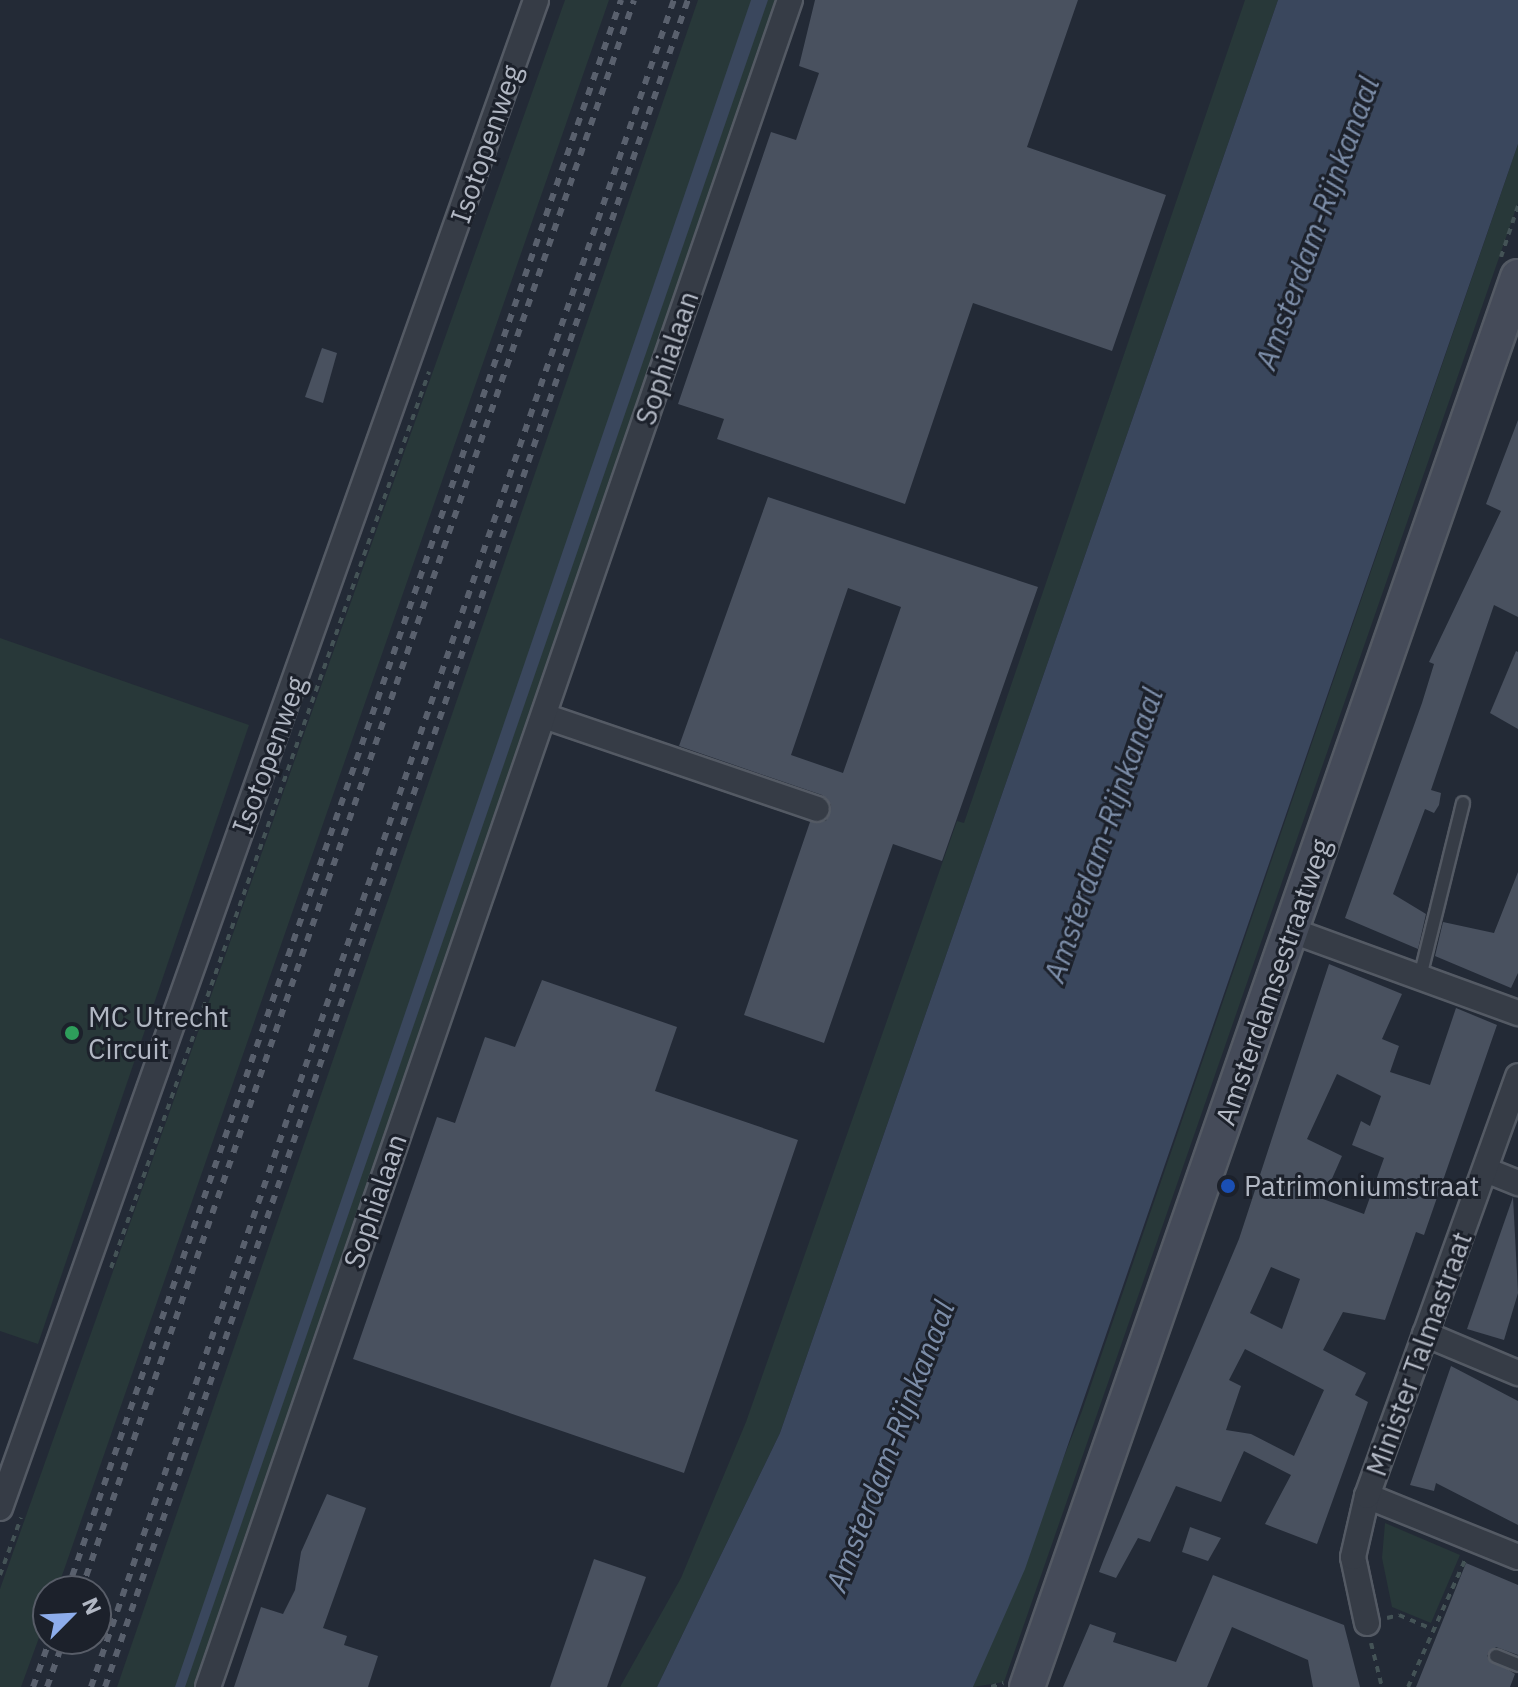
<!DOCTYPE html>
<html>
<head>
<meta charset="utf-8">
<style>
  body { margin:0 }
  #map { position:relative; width:1518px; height:1687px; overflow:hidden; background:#232a36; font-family:"IBM Plex Sans",sans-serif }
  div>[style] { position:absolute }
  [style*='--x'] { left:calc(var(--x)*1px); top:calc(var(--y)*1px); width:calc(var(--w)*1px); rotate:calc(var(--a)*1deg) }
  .green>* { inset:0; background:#283839 }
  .water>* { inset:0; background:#3a475d }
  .building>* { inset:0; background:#49515f }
  .path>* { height:4px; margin-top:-2px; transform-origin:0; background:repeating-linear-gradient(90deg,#445356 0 6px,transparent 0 12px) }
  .roads { filter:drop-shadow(2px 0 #545a64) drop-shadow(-2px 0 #545a64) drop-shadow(0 2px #545a64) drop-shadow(0 -2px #545a64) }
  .lane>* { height:12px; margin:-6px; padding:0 6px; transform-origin:6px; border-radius:6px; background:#363c46 }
  .street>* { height:24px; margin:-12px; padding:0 12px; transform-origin:12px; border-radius:12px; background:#363c46 }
  .secondary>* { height:34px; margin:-17px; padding:0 17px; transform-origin:17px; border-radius:17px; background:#454b59 }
  .rail>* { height:6px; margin-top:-3px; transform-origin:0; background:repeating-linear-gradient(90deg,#59606d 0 8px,transparent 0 16px) }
  .dots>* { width:22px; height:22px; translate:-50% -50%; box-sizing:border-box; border:4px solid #1c212b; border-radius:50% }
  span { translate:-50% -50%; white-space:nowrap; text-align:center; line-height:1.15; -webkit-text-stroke:6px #1c212b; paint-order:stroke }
  .street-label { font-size:28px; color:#b1b7c3 }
  .poi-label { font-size:28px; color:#b1b7c3 }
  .left { translate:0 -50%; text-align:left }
  .water-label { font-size:30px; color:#7c8da8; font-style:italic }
  .north { position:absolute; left:32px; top:1575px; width:80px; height:80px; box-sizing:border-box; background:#1c212b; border:2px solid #585d68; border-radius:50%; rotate:66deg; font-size:22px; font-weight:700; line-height:32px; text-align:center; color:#b1b7c3 }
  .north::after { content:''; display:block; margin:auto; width:28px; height:36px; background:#8dadeb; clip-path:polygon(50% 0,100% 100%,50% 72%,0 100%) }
</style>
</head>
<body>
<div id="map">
  <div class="green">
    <div style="clip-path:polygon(565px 0,609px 0,64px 1570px,56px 1591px,48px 1591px,48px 1613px,21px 1687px,0 1687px,0 1589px)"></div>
    <div style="clip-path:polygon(698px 0,779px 0,198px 1687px,117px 1687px)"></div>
    <div style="clip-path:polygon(1245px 0,1278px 0,780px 1433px,657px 1687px,620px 1687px,681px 1578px,746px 1422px,957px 821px,964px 823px)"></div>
    <div style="clip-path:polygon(1518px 144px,1518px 203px,1004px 1682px,973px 1687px,1082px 1411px)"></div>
    <div style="clip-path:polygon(0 638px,249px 725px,38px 1344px,0 1331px)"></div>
    <div style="clip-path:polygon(1385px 1523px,1460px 1555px,1431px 1623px,1392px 1607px,1382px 1558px)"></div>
  </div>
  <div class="water">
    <div style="clip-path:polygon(751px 0,768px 0,185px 1687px,175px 1687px)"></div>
    <div style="clip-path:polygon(1278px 0,1518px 0,1518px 144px,1025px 1569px,973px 1687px,657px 1687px,780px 1433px)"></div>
  </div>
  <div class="building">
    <div style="clip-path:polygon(815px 0,1078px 0,1027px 147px,1166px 195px,1112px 351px,973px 303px,905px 504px,717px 439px,724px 419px,678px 404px,771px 132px,796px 140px,819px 73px,799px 66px)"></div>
    <div style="clip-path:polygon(322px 348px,337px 353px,323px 403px,305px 397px)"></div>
    <div style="clip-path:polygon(1518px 420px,1518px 617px,1494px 605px,1431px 790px,1441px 793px,1439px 805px,1434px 813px,1425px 809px,1393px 894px,1426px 914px,1418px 949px,1345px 918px,1422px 703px,1434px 664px,1429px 662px,1501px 511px,1486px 504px)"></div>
    <div style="clip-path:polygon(evenodd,768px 497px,1038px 587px,942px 861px,893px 844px,824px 1043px,744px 1015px,810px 822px,826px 821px,831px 805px,822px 795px,679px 746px,768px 497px,848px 588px,901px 607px,843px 773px,791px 755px,848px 588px)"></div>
    <div style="clip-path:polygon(1516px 651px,1518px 652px,1518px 729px,1490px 713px)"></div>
    <div style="clip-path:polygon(1518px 872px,1518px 973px,1511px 988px,1435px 956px,1443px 922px,1494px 933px)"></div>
    <div style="clip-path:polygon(evenodd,1329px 964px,1402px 994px,1382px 1039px,1399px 1046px,1390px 1072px,1430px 1085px,1456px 1008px,1497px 1025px,1424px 1235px,1416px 1232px,1385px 1320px,1343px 1312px,1323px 1350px,1366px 1373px,1355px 1395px,1368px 1402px,1317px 1544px,1265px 1524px,1291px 1475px,1244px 1451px,1221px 1502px,1176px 1486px,1150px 1542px,1138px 1538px,1116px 1578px,1099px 1572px,1104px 1559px,1239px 1239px,1329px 964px,1337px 1074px,1381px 1096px,1370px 1126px,1361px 1121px,1352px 1145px,1384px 1158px,1364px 1214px,1323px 1199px,1342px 1156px,1307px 1139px,1337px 1074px,1329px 964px,1271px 1267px,1300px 1279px,1282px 1329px,1250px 1313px,1271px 1267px,1329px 964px,1245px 1349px,1324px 1390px,1294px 1456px,1251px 1434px,1226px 1430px,1241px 1386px,1229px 1380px,1245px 1349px)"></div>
    <div style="clip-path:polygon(542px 980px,677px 1027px,655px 1091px,798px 1140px,684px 1473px,353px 1359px,437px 1117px,455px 1123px,485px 1037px,515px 1047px)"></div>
    <div style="clip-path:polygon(1513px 1197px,1518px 1293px,1504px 1340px,1467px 1329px)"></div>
    <div style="clip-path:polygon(1451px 1366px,1518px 1401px,1518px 1525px,1436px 1483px,1434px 1491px,1410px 1485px)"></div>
    <div style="clip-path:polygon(327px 1494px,366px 1508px,323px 1628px,347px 1636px,344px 1645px,378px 1656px,368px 1687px,234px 1687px,261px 1607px,283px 1614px,295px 1590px,301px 1552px)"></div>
    <div style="clip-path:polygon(1190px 1527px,1221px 1538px,1208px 1561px,1182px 1552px)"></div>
    <div style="clip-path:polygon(594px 1559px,646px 1577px,607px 1687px,550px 1687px)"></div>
    <div style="clip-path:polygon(1466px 1563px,1518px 1585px,1518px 1655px,1496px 1647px,1487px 1656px,1515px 1674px,1510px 1687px,1416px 1687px)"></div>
    <div style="clip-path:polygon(1213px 1575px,1344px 1625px,1360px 1687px,1313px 1687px,1308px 1660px,1232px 1627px,1207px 1687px,1063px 1687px,1090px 1624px,1116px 1633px,1113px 1642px,1176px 1662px)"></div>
  </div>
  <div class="path">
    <div style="--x:1501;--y:257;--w:54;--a:-71.6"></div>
    <div style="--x:111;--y:1268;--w:951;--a:-70.46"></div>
    <div style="--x:0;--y:1575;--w:61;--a:-69.8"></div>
    <div style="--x:1387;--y:1618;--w:12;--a:-14"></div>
    <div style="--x:1399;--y:1615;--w:38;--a:23"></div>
    <div style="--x:1371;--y:1643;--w:45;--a:76"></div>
    <div style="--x:991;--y:1687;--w:13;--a:-18"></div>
    <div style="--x:1408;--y:1687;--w:141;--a:-65.8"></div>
  </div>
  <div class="roads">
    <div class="lane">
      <div style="--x:1420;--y:977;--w:179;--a:-76.1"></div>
      <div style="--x:1496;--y:1656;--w:24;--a:22"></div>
    </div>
    <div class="street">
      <div style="--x:544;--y:716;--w:288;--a:18.8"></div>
      <div style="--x:1290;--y:930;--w:243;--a:20"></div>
      <div style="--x:1486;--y:1170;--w:35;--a:22"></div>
      <div style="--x:1425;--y:1334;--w:101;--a:22.8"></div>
      <div style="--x:1367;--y:1496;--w:163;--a:22"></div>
      <div style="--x:0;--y:1508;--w:1600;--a:-70.43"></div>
      <div style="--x:1367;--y:1623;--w:67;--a:-102"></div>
      <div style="--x:1353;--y:1557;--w:63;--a:-77.1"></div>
      <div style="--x:1367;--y:1496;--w:446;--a:-70.2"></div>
      <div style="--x:208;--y:1687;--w:1785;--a:-70.97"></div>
    </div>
    <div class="secondary">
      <div style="--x:1027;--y:1687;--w:1493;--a:-70.8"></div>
    </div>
  </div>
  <div class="rail">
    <div style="--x:67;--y:1591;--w:1685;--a:-70.8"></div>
    <div style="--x:81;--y:1591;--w:1684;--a:-70.83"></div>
    <div style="--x:33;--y:1687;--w:51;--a:-70.5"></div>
    <div style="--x:47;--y:1687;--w:51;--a:-70.5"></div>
    <div style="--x:91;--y:1687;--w:1785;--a:-70.94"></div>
    <div style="--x:105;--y:1687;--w:1785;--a:-70.94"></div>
  </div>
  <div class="dots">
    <div style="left:72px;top:1033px;background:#2e9e5b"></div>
    <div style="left:1228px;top:1186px;background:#1a4fb4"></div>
  </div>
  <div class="street-label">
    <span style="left:486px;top:144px;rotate:-71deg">Isotopenweg</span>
    <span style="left:667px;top:358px;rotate:-71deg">Sophialaan</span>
    <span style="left:269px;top:755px;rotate:-70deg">Isotopenweg</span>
    <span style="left:1273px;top:982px;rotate:-71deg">Amsterdamsestraatweg</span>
    <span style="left:375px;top:1201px;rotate:-71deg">Sophialaan</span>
    <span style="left:1419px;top:1354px;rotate:-70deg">Minister Talmastraat</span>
  </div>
  <div class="poi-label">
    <span class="left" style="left:88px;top:1033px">MC Utrecht<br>Circuit</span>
    <span class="left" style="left:1244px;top:1186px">Patrimoniumstraat</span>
  </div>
  <div class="water-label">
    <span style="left:1317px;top:223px;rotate:-70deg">Amsterdam-Rijnkanaal</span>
    <span style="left:1103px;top:835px;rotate:-71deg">Amsterdam-Rijnkanaal</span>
    <span style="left:890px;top:1446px;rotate:-69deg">Amsterdam-Rijnkanaal</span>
  </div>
  <div class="north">N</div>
</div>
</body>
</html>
